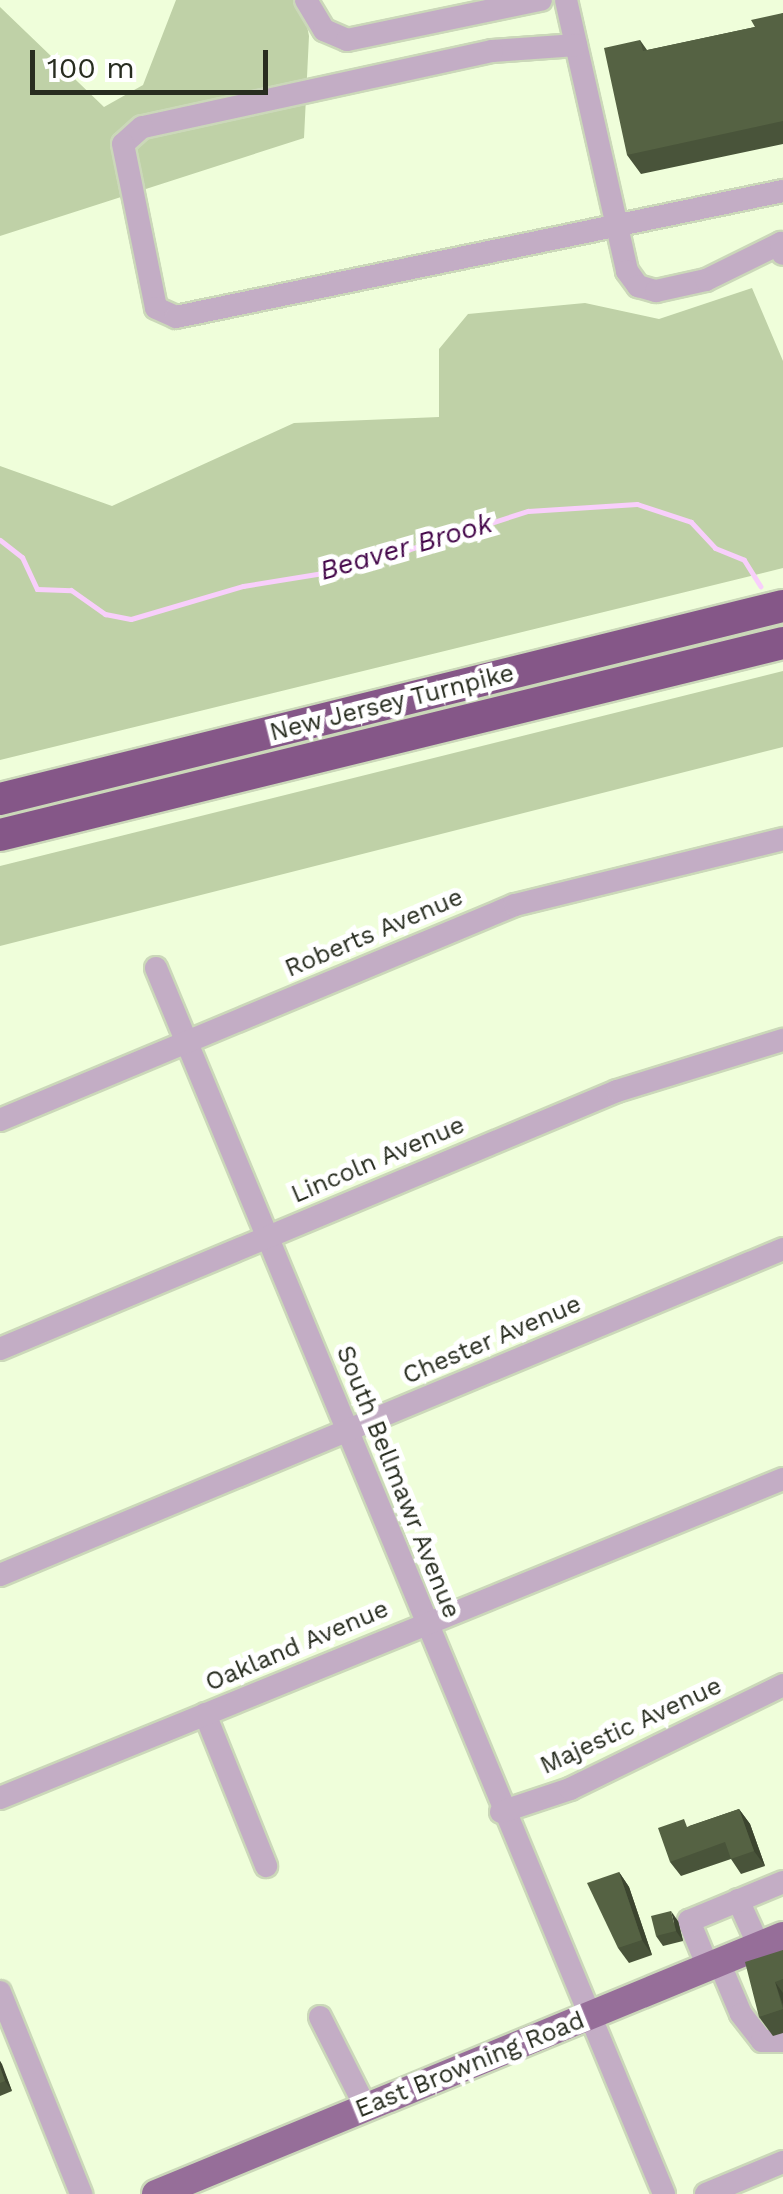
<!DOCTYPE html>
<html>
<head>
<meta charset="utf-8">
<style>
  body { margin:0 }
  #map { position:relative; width:783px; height:2194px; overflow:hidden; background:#effeda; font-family:"Work Sans",sans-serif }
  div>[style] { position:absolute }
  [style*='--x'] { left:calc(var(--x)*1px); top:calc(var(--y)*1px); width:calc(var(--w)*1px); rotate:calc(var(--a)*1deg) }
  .green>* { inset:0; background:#bfd1a7 }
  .stream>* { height:5px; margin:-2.5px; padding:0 2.5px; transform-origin:2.5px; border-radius:2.5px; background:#f8cffb }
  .roads { filter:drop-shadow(2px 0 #cbd8b9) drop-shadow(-2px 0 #cbd8b9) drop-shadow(0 2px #cbd8b9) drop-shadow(0 -2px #cbd8b9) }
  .minor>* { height:22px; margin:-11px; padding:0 11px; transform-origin:11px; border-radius:11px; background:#c3adc5 }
  .major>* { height:28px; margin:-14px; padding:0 14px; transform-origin:14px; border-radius:14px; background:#966e99 }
  .highway>* { height:32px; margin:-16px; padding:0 16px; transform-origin:16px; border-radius:16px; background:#855788 }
  .wall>* { inset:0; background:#49543a }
  .shaded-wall>* { inset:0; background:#3c452f }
  .building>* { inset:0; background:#556243 }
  span { translate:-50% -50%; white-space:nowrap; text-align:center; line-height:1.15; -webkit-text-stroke:10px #fff; paint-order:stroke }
  .street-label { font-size:25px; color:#282d20 }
  .water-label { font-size:28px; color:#45084b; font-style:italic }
  .scale { position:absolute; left:30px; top:50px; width:238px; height:45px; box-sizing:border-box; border:5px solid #282d20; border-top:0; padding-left:12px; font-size:30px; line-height:35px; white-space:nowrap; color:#282d20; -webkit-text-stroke:8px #fff; paint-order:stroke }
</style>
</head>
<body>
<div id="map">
  <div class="green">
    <div style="clip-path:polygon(176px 0,302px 0,309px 36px,304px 138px,0 236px,0 7px,104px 107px,143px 85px)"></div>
    <div style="clip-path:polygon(752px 288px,783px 361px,783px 568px,0 760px,0 466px,112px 506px,294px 423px,439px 417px,439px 349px,468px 314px,585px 303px,659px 319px)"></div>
    <div style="clip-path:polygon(783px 671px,783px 747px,0 946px,0 866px)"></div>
  </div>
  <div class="stream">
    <div style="--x:0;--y:540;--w:28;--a:38"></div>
    <div style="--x:22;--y:557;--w:35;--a:65"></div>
    <div style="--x:37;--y:589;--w:34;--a:2"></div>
    <div style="--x:71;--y:590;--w:42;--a:35.2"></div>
    <div style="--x:105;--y:614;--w:26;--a:11"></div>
    <div style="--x:131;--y:619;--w:117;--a:-16.4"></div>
    <div style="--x:243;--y:586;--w:106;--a:-9.2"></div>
    <div style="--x:348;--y:569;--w:189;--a:-17.9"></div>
    <div style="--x:528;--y:511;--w:109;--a:-3.7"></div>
    <div style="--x:637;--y:504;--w:57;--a:18.4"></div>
    <div style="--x:691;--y:522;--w:35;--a:47"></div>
    <div style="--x:715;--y:548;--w:31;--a:22"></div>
    <div style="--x:744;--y:560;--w:31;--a:58"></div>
  </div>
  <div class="roads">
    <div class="minor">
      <div style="--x:306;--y:0;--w:35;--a:59"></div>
      <div style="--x:324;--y:30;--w:25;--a:23"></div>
      <div style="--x:347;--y:40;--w:198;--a:-11.7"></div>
      <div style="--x:566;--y:0;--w:278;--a:77.3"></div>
      <div style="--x:627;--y:271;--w:19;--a:54"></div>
      <div style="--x:638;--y:286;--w:19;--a:16"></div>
      <div style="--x:656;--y:291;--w:51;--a:-12.4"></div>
      <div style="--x:706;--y:280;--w:84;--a:-26.3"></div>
      <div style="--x:781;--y:243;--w:11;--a:80"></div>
      <div style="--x:576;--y:45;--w:84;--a:175.9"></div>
      <div style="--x:492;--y:51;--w:358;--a:167.7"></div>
      <div style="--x:142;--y:127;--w:25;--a:138"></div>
      <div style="--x:123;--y:144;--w:167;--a:78.6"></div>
      <div style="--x:156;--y:308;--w:22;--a:24"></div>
      <div style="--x:176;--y:317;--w:620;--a:-11.73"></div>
      <div style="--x:156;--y:968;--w:1327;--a:67.49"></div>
      <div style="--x:0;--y:1120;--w:558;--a:-22.66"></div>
      <div style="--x:515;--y:905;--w:276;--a:-13.8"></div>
      <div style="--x:0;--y:1349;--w:669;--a:-22.69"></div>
      <div style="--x:617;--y:1091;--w:174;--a:-17.1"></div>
      <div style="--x:0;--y:1575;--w:848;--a:-22.6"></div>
      <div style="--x:205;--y:1714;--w:164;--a:68.1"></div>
      <div style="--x:0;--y:1798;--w:845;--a:-22.17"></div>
      <div style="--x:501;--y:1812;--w:73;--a:-18.4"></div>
      <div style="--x:570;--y:1789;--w:237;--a:-26"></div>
      <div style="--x:738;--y:1900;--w:51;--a:65.5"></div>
      <div style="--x:719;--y:1962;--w:56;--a:67.1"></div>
      <div style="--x:741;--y:2014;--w:34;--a:52"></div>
      <div style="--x:762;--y:2041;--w:21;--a:0"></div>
      <div style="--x:708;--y:1967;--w:50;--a:-112.4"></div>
      <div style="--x:689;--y:1921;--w:102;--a:-22.5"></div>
      <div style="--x:0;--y:1992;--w:218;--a:68.1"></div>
      <div style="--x:320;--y:2017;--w:102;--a:63.2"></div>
      <div style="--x:706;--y:2194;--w:83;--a:-22.6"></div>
    </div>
    <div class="major">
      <div style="--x:156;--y:2194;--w:678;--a:-22.37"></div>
    </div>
    <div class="highway">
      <div style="--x:0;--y:799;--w:806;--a:-13.85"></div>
      <div style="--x:0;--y:835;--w:806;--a:-13.78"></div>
    </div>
  </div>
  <div class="wall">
    <div style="clip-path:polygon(783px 13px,783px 144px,641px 174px,627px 155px,640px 40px,647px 50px,755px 27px)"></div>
    <div style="clip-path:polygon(739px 1809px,750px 1824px,765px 1866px,741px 1874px,731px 1859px,681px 1876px,670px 1862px,689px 1826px)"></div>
    <div style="clip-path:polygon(619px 1872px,629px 1887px,652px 1955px,629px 1963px,618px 1948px)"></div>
    <div style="clip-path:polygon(678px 1921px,683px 1941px,663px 1946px,656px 1936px)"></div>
    <div style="clip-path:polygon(783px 1950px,783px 2033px,773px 2036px,759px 2017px)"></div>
    <div style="clip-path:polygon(0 2061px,12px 2091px,0 2096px)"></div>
  </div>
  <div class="shaded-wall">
    <div style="clip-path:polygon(739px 1809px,750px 1824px,765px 1866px,754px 1851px)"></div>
    <div style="clip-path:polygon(619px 1872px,629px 1887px,652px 1955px,642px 1940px)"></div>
    <div style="clip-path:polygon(671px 1911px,678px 1921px,683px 1941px,676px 1931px)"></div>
    <div style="clip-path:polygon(775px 1982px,783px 1993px,783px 2005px)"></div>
    <div style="clip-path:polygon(0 2061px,2px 2064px,12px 2091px,5px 2081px,0 2067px)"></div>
  </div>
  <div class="building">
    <div style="clip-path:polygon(783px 13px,783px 121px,627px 155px,604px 48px,640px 40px,643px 51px,755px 27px,751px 20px)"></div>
    <div style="clip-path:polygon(739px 1809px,754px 1851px,731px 1859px,725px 1842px,670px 1862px,658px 1828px,684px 1819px,687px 1827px)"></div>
    <div style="clip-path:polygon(619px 1872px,642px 1940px,618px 1948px,587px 1883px)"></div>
    <div style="clip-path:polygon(671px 1911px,676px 1931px,656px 1936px,651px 1916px)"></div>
    <div style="clip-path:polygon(783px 1950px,783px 1979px,775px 1982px,783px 2009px,759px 2017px,745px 1962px)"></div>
    <div style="clip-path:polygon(0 2067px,5px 2081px,0 2083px)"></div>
  </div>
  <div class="street-label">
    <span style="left:392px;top:703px;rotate:-14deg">New Jersey Turnpike</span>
    <span style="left:374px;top:933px;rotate:-23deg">Roberts Avenue</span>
    <span style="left:378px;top:1160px;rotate:-23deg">Lincoln Avenue</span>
    <span style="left:492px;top:1340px;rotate:-23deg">Chester Avenue</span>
    <span style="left:398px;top:1482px;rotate:68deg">South Bellmawr Avenue</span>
    <span style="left:297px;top:1646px;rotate:-23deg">Oakland Avenue</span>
    <span style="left:631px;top:1726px;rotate:-25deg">Majestic Avenue</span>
    <span style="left:470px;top:2065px;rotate:-22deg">East Browning Road</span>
  </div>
  <div class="water-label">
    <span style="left:406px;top:547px;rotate:-16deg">Beaver Brook</span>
  </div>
  <div class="scale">100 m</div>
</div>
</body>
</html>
